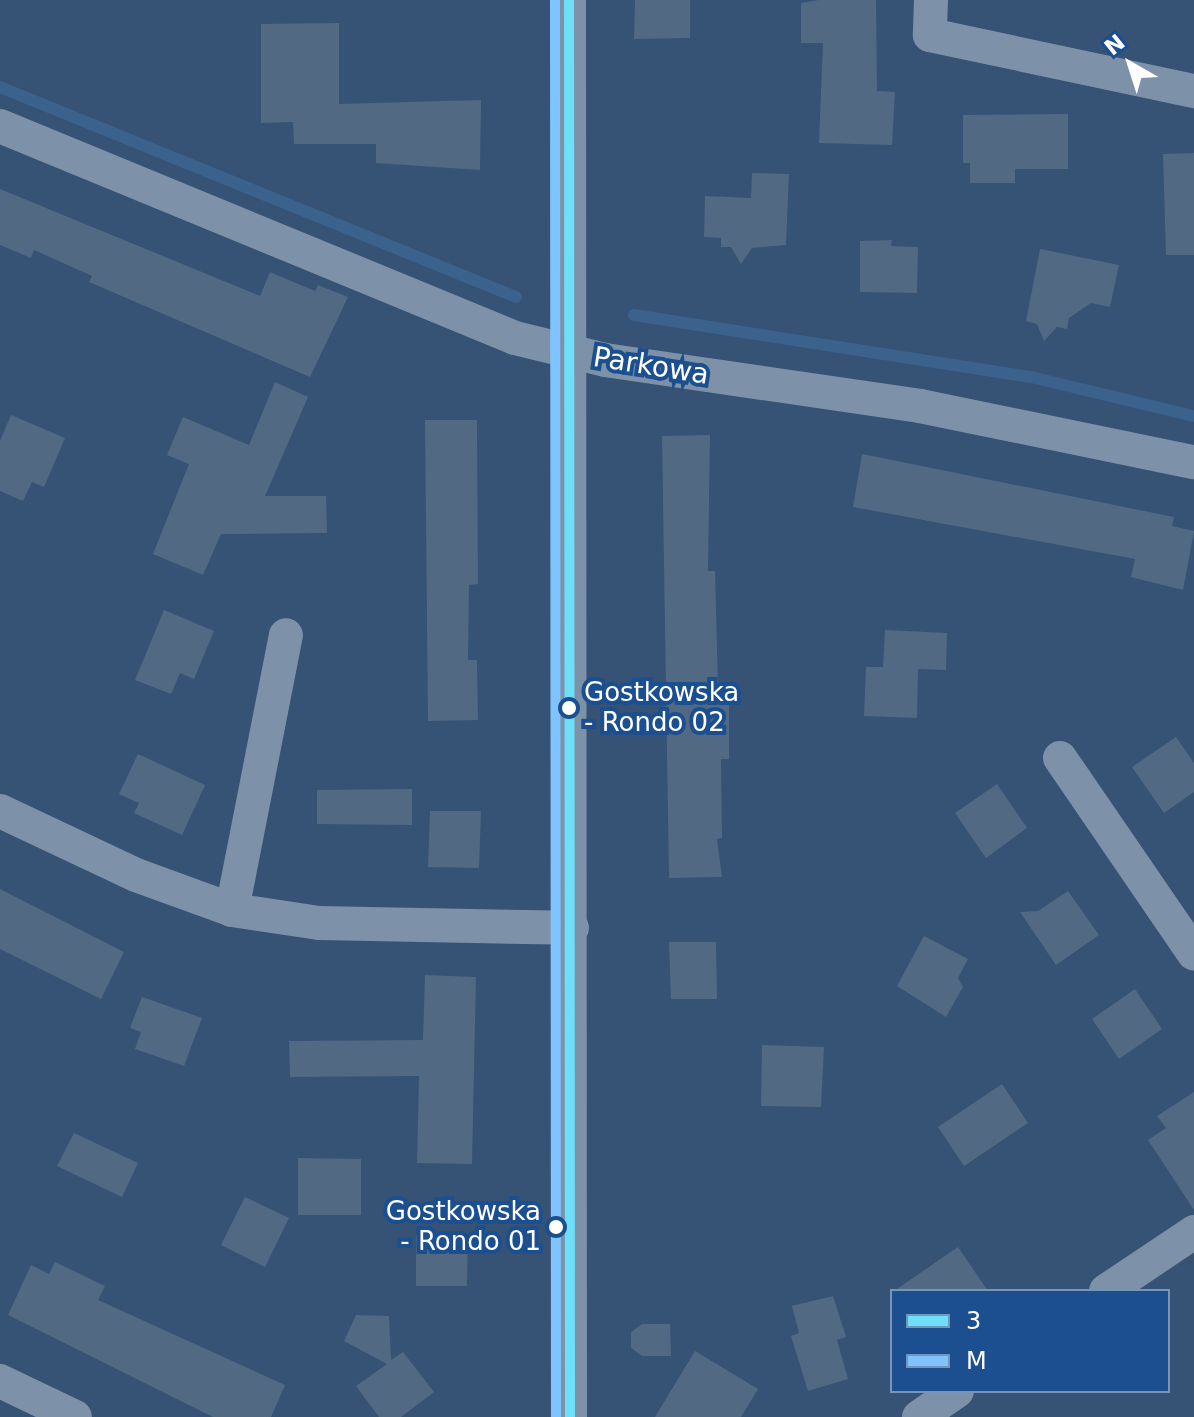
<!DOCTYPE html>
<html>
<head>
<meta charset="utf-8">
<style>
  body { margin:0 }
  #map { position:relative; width:1194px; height:1417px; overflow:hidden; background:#365274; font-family:"DejaVu Sans",sans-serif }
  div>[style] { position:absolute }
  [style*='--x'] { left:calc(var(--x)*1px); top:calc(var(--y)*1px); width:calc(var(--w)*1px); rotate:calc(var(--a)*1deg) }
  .stream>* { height:12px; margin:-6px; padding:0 6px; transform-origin:6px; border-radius:6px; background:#3b618d }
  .building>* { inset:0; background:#526984 }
  .minor>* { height:34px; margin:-17px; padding:0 17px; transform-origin:17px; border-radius:17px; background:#7d92a8 }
  .bus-1>* { height:10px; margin:-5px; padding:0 5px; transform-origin:5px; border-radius:5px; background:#6ddff8 }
  .bus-2>* { height:10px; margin:-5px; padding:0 5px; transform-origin:5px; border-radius:5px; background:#80c4ff }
  .dots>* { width:22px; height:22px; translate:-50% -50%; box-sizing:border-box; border:4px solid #1b4f8f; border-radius:50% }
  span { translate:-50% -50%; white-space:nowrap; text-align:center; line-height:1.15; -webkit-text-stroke:8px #1b4f8f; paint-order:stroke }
  .bus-label { font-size:26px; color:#fff }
  .left { translate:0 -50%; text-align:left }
  .right { translate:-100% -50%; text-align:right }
  .street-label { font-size:28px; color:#fff }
  .legend { position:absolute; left:890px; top:1289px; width:280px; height:104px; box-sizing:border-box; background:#1b4f8f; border:2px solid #7695bc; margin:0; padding:10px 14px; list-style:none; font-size:24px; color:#fff }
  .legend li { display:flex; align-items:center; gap:16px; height:40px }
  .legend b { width:40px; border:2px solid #7695bc }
  .north { position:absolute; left:1090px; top:24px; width:80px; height:80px; -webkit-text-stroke:6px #1b4f8f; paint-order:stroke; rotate:321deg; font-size:22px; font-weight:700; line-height:32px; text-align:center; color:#fff }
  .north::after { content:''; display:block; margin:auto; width:28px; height:36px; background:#fff; clip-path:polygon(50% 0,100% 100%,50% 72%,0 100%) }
</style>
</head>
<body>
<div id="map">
  <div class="stream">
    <div style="--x:0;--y:87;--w:557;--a:22.15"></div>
    <div style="--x:634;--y:315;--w:402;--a:8.9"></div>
    <div style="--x:1031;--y:377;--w:168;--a:13.5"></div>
  </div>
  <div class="building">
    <div style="clip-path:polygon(635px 0,690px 0,690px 38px,634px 39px)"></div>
    <div style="clip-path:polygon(819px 0,876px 0,877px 91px,895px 92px,892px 145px,819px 143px,823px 43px,801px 43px,801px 3px)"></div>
    <div style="clip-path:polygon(339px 23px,339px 104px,481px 100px,480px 170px,376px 163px,376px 144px,294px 144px,293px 122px,261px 123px,261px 24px)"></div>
    <div style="clip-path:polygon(1068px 114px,1068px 169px,1015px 169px,1015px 183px,970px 183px,970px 163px,963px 163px,963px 115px)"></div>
    <div style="clip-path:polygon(1194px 153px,1194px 255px,1166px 255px,1163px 154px)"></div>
    <div style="clip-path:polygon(752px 173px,789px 174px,786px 245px,752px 248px,741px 264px,731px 247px,721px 247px,721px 238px,704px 237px,705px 196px,751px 198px)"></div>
    <div style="clip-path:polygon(0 189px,260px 296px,270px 272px,315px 291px,318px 285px,348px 297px,310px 377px,89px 282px,92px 276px,34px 250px,31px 258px,0 245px)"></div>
    <div style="clip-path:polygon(892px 240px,891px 246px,918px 247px,917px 293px,860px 292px,860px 241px)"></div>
    <div style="clip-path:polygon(1040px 249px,1119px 265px,1110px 307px,1091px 303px,1069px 318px,1067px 329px,1057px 327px,1044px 341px,1037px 324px,1026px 321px)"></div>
    <div style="clip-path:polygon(275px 382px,308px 397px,265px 496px,326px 496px,327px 533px,221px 534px,203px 575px,153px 554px,189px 464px,167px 455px,183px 417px,249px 445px)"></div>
    <div style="clip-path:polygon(11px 415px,65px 438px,44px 487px,32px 482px,23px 501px,0 491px,0 441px)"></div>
    <div style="clip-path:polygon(425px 420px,477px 420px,478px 584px,469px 585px,468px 660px,477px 660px,478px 720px,428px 721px)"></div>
    <div style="clip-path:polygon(710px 435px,708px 571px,715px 571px,718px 687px,729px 687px,729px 759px,721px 759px,722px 838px,717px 839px,722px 877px,669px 878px,662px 436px)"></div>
    <div style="clip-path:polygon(862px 454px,1174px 517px,1172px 526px,1194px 531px,1183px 590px,1131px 577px,1135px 559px,853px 507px)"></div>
    <div style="clip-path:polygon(164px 610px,214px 631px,194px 679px,180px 673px,171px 694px,135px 680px)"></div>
    <div style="clip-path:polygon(885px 630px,947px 633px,946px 670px,918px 669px,917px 718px,864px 716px,866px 667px,883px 667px)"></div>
    <div style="clip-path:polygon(1176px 737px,1194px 763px,1194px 792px,1164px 813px,1132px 767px)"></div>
    <div style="clip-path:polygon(138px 754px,205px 785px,182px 835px,134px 813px,139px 803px,119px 794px)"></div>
    <div style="clip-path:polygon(997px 784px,1027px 828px,986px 858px,955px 813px)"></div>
    <div style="clip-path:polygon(412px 789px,412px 825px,317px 824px,317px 790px)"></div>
    <div style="clip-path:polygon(430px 811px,481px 811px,479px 868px,428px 867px)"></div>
    <div style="clip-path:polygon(0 889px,124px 952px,101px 999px,0 949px)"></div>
    <div style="clip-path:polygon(1068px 891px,1099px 935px,1056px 965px,1020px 912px,1038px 911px)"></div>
    <div style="clip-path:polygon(924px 936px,968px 959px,958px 978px,963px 987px,946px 1017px,897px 986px)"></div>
    <div style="clip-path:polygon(669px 942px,716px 942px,717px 999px,671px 999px)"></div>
    <div style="clip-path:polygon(425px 975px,476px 977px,472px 1164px,417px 1163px,419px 1076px,290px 1077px,289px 1041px,423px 1040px)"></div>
    <div style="clip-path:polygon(1135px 989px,1162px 1029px,1119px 1059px,1092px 1019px)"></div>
    <div style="clip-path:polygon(142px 997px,202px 1018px,184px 1066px,135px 1049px,141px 1032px,130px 1028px)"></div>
    <div style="clip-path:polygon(762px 1045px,824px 1047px,821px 1107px,761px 1106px)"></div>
    <div style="clip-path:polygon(1002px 1084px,1028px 1123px,964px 1166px,938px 1127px)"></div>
    <div style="clip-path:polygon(1194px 1092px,1194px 1210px,1148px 1140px,1166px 1128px,1157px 1116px)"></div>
    <div style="clip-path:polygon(74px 1133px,138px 1163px,122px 1197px,57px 1166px)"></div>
    <div style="clip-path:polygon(298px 1158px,361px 1159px,361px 1215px,298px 1215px)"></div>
    <div style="clip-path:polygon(245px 1197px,289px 1218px,265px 1267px,221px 1245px)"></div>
    <div style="clip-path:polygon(416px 1235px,468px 1236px,467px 1286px,416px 1286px)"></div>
    <div style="clip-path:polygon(958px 1247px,988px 1291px,894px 1291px,939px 1260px)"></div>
    <div style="clip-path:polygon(55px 1262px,105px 1286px,98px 1300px,285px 1385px,271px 1417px,213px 1417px,8px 1315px,31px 1265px,49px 1274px)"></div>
    <div style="clip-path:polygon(833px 1296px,846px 1337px,837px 1340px,848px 1379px,808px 1391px,791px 1336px,799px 1333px,792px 1306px)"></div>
    <div style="clip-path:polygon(356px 1315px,389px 1316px,391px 1360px,403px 1352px,434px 1392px,401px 1417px,379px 1417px,356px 1386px,387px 1364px,344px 1341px)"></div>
    <div style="clip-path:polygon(642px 1324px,670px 1324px,671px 1356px,642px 1356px,631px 1348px,631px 1332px)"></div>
    <div style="clip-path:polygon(695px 1351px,758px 1389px,741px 1417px,655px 1417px)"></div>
  </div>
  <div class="minor">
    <div style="--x:569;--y:0;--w:1417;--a:89.96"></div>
    <div style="--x:931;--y:0;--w:35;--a:92"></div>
    <div style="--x:930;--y:35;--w:270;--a:12"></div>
    <div style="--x:0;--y:126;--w:557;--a:22.37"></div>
    <div style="--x:515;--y:338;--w:93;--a:13.7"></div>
    <div style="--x:605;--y:360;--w:318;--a:8.3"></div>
    <div style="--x:920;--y:406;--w:280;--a:11.6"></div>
    <div style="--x:1060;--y:758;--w:237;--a:55.6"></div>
    <div style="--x:0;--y:811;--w:150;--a:25.2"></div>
    <div style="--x:136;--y:875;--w:102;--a:20"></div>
    <div style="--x:232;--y:910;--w:88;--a:8.5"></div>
    <div style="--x:319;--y:923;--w:253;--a:1.1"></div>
    <div style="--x:232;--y:910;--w:280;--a:-78.9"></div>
    <div style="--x:1106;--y:1291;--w:106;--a:-33.8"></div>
    <div style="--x:0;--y:1381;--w:83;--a:25.6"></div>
    <div style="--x:919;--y:1417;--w:46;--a:-34.4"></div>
  </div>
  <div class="bus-1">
    <div style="--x:569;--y:0;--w:1417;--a:89.96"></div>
  </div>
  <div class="bus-2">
    <div style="--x:555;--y:0;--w:1417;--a:89.96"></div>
  </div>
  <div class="dots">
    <div style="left:569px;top:708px;background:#fff"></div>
    <div style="left:556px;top:1227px;background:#fff"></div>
  </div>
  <div class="bus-label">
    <span class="left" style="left:584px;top:708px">Gostkowska<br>- Rondo 02</span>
    <span class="right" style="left:541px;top:1227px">Gostkowska<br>- Rondo 01</span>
  </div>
  <div class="street-label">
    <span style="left:651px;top:366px;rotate:9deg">Parkowa</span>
  </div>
  <ul class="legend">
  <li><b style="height:10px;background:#6ddff8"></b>3</li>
  <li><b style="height:10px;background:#80c4ff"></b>M</li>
  </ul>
  <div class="north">N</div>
</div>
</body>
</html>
